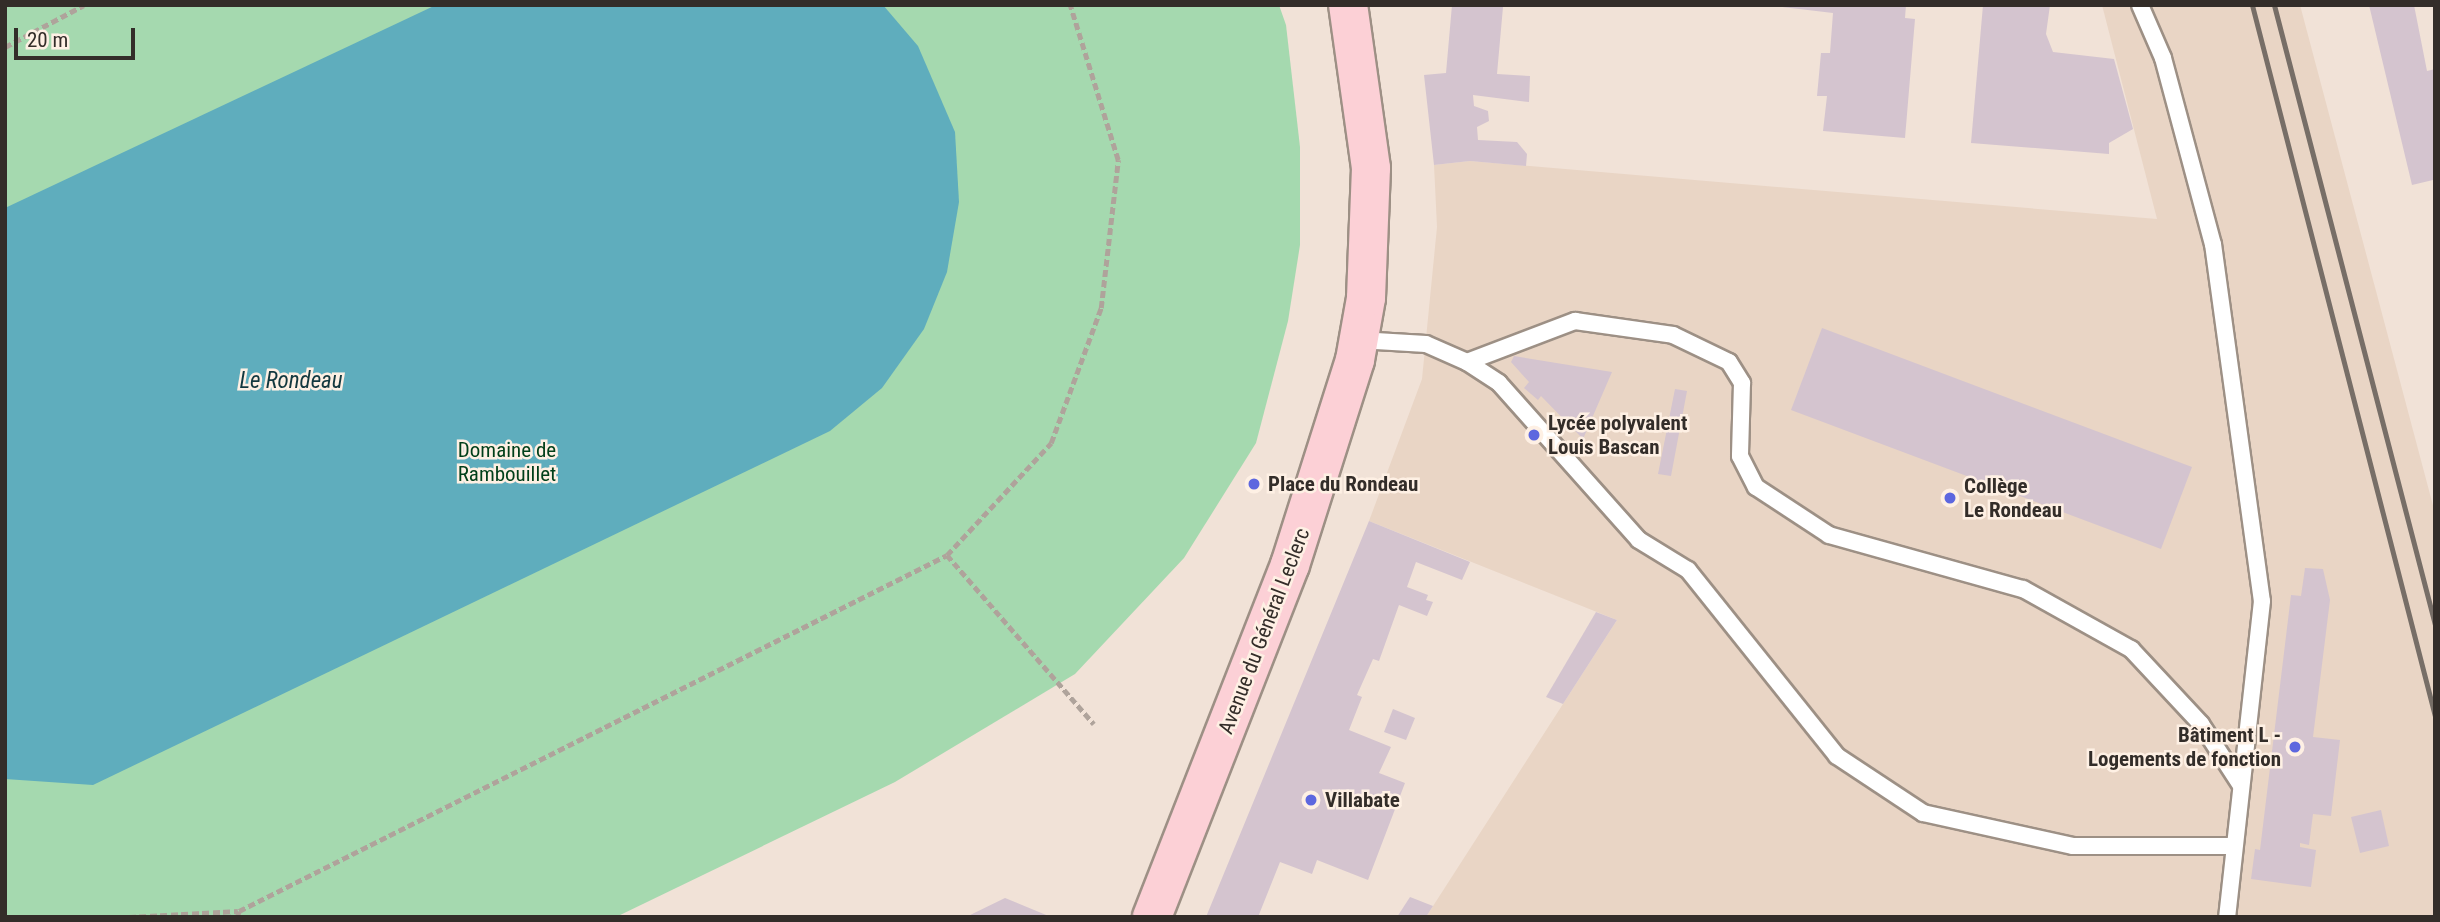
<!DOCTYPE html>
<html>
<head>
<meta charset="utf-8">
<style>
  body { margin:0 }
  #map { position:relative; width:2440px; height:922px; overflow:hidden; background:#f1e2d7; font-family:"Roboto Condensed",sans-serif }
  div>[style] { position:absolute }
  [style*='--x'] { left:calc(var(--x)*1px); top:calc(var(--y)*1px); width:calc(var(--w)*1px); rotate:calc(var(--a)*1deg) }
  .built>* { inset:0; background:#e9d5c5 }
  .green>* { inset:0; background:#a5d9af }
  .water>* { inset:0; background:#5fadbd }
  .building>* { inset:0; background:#d4c4cf }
  .path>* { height:4.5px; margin-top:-2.25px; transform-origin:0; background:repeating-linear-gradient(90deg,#afa39b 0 7px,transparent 0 10.5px) }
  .roads { filter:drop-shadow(2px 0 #9d9085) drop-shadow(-2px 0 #9d9085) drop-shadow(0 2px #9d9085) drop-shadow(0 -2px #9d9085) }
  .lane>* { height:16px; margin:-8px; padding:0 8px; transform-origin:8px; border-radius:8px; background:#fff }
  .secondary>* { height:38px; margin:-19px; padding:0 19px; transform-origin:19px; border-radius:19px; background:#fcd0d6 }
  .rail>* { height:5px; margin:-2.5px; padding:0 2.5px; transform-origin:2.5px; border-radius:2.5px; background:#776e67 }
  .dots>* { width:19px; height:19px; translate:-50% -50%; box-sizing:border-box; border:4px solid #fef0e4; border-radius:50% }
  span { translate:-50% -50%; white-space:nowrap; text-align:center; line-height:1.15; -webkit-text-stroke:5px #fef0e4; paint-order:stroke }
  .poi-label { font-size:21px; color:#332d29; font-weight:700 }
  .left { translate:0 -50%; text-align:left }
  .right { translate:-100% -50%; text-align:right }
  .park-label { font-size:21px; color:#003f19 }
  .street-label { font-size:21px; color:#332d29 }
  .water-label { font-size:23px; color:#12383f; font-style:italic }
  .frame { position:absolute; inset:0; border:7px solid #332d29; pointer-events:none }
  .scale { position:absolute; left:14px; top:28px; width:121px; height:32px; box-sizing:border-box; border:4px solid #332d29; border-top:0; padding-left:9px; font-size:21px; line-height:24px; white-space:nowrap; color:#332d29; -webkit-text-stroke:5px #fef0e4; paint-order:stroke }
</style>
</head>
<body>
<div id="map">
  <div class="built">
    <div style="clip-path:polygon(2102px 5px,2300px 5px,2435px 513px,2435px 917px,1426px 917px,1617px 620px,1369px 521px,1422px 379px,1437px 227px,1434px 165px,1470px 161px,2157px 219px)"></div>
  </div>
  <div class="green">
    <div style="clip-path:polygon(5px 5px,1279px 5px,1286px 25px,1300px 147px,1300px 245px,1288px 321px,1256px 443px,1184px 558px,1075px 674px,895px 782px,616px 917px,5px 917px)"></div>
  </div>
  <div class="water">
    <div style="clip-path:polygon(436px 5px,883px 5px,918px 46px,955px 132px,959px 202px,947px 272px,924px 329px,882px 388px,830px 431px,93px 785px,5px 779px,5px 208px)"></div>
  </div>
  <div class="building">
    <div style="clip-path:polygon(1452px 5px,1503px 7px,1497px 74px,1530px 76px,1529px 102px,1473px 95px,1474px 106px,1488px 111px,1489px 121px,1477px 127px,1478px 140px,1517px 142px,1527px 154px,1526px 166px,1470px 161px,1434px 165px,1424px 75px,1446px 73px)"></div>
    <div style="clip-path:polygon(1765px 5px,1906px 5px,1905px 18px,1915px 19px,1905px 138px,1823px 131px,1827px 96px,1817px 96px,1821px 53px,1830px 53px,1833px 13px)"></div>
    <div style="clip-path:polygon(1983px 5px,2050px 5px,2046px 34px,2053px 52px,2114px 59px,2133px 129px,2109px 143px,2109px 154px,1971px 143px)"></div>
    <div style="clip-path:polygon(2369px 5px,2414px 5px,2427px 71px,2435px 69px,2433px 180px,2412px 185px)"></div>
    <div style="clip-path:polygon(1822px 328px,2192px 467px,2161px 549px,1791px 410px)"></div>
    <div style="clip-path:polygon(1514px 356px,1612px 372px,1583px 439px,1541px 396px,1538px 400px,1524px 388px,1529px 382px,1511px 362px)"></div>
    <div style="clip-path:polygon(1675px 389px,1687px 391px,1671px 476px,1658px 474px)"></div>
    <div style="clip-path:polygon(1369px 521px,1470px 562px,1462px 580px,1416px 562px,1407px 587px,1428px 595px,1426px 600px,1433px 602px,1427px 616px,1399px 605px,1379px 661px,1373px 659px,1357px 695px,1362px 697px,1349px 730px,1391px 747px,1379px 773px,1405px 783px,1368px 880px,1317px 860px,1312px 874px,1280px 862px,1258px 917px,1206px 917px)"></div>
    <div style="clip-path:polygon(2305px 568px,2323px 569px,2330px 600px,2313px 737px,2340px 740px,2331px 816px,2313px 814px,2309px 845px,2300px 843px,2300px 847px,2316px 850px,2311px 887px,2251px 879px,2255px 849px,2260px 850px,2291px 595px,2301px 596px)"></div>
    <div style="clip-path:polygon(1596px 612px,1617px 620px,1563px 704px,1546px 697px)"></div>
    <div style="clip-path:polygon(1393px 709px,1415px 718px,1406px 740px,1384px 732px)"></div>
    <div style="clip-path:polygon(2381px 810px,2389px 846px,2360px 853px,2351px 817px)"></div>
    <div style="clip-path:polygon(1410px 897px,1433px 906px,1426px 917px,1397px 917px)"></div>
    <div style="clip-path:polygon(1005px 898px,1051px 917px,966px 917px)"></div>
  </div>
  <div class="path">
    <div style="--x:5;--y:47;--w:89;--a:-28"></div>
    <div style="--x:947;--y:555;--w:224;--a:49"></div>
    <div style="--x:129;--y:917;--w:109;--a:-3.2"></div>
    <div style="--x:237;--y:917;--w:6;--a:-72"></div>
    <div style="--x:239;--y:911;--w:792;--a:-26.69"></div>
    <div style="--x:947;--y:555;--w:153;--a:-47.1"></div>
    <div style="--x:1051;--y:443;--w:144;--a:-69.7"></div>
    <div style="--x:1101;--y:308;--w:149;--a:-83.4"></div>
    <div style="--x:1118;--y:160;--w:162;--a:-107.2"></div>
  </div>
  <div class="roads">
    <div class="lane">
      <div style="--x:2140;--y:5;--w:58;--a:66.5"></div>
      <div style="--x:2163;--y:58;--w:193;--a:75"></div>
      <div style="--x:2213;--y:244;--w:360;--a:82.2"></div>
      <div style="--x:2262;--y:601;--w:318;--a:96.3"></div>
      <div style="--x:1359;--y:340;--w:67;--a:3.4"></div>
      <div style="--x:1426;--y:344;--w:45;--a:23.7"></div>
      <div style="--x:1467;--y:362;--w:38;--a:33"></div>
      <div style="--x:1499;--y:383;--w:210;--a:48.3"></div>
      <div style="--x:1639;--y:540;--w:57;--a:31.5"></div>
      <div style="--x:1688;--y:570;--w:238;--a:51.3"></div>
      <div style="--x:1837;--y:756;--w:103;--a:33.5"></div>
      <div style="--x:1923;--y:813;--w:154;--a:12.4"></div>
      <div style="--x:2073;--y:846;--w:159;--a:0"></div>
      <div style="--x:1467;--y:362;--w:116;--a:-20.8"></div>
      <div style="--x:1575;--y:321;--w:99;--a:8.1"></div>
      <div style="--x:1673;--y:335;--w:62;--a:25.7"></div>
      <div style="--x:1729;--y:362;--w:25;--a:58"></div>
      <div style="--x:1742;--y:383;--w:73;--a:91.6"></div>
      <div style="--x:1740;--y:456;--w:35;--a:63"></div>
      <div style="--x:1756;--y:487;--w:87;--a:33.3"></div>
      <div style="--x:1829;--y:535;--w:201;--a:15.6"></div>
      <div style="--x:2023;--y:589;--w:124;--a:29.1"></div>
      <div style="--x:2131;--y:649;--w:103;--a:47"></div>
      <div style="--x:2201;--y:724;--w:72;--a:57"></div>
    </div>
    <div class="secondary">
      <div style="--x:1152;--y:917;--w:378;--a:-68.6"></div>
      <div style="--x:1290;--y:565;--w:215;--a:-72.4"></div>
      <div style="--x:1355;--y:360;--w:63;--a:-79.9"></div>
      <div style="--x:1366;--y:298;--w:130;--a:-87.8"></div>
      <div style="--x:1371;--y:168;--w:165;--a:-98"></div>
    </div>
  </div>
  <div class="rail">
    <div style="--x:2252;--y:5;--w:734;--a:75.57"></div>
    <div style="--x:2274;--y:5;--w:641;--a:75.44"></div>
  </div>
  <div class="dots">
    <div style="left:1534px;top:435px;background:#5d67df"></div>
    <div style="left:1254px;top:484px;background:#5d67df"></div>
    <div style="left:1950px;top:498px;background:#5d67df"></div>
    <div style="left:2295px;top:747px;background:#5d67df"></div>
    <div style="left:1311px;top:800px;background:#5d67df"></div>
  </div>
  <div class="poi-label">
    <span class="left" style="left:1548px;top:435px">Lycée polyvalent<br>Louis Bascan</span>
    <span class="left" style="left:1268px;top:484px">Place du Rondeau</span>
    <span class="left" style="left:1964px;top:498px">Collège<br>Le Rondeau</span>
    <span class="right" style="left:2281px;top:747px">Bâtiment L -<br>Logements de fonction</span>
    <span class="left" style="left:1325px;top:800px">Villabate</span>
  </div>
  <div class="park-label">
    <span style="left:507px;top:462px">Domaine de<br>Rambouillet</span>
  </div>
  <div class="street-label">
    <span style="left:1264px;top:631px;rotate:-69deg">Avenue du Général Leclerc</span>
  </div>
  <div class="water-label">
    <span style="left:291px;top:381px">Le Rondeau</span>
  </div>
  <div class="frame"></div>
  <div class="scale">20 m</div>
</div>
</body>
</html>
